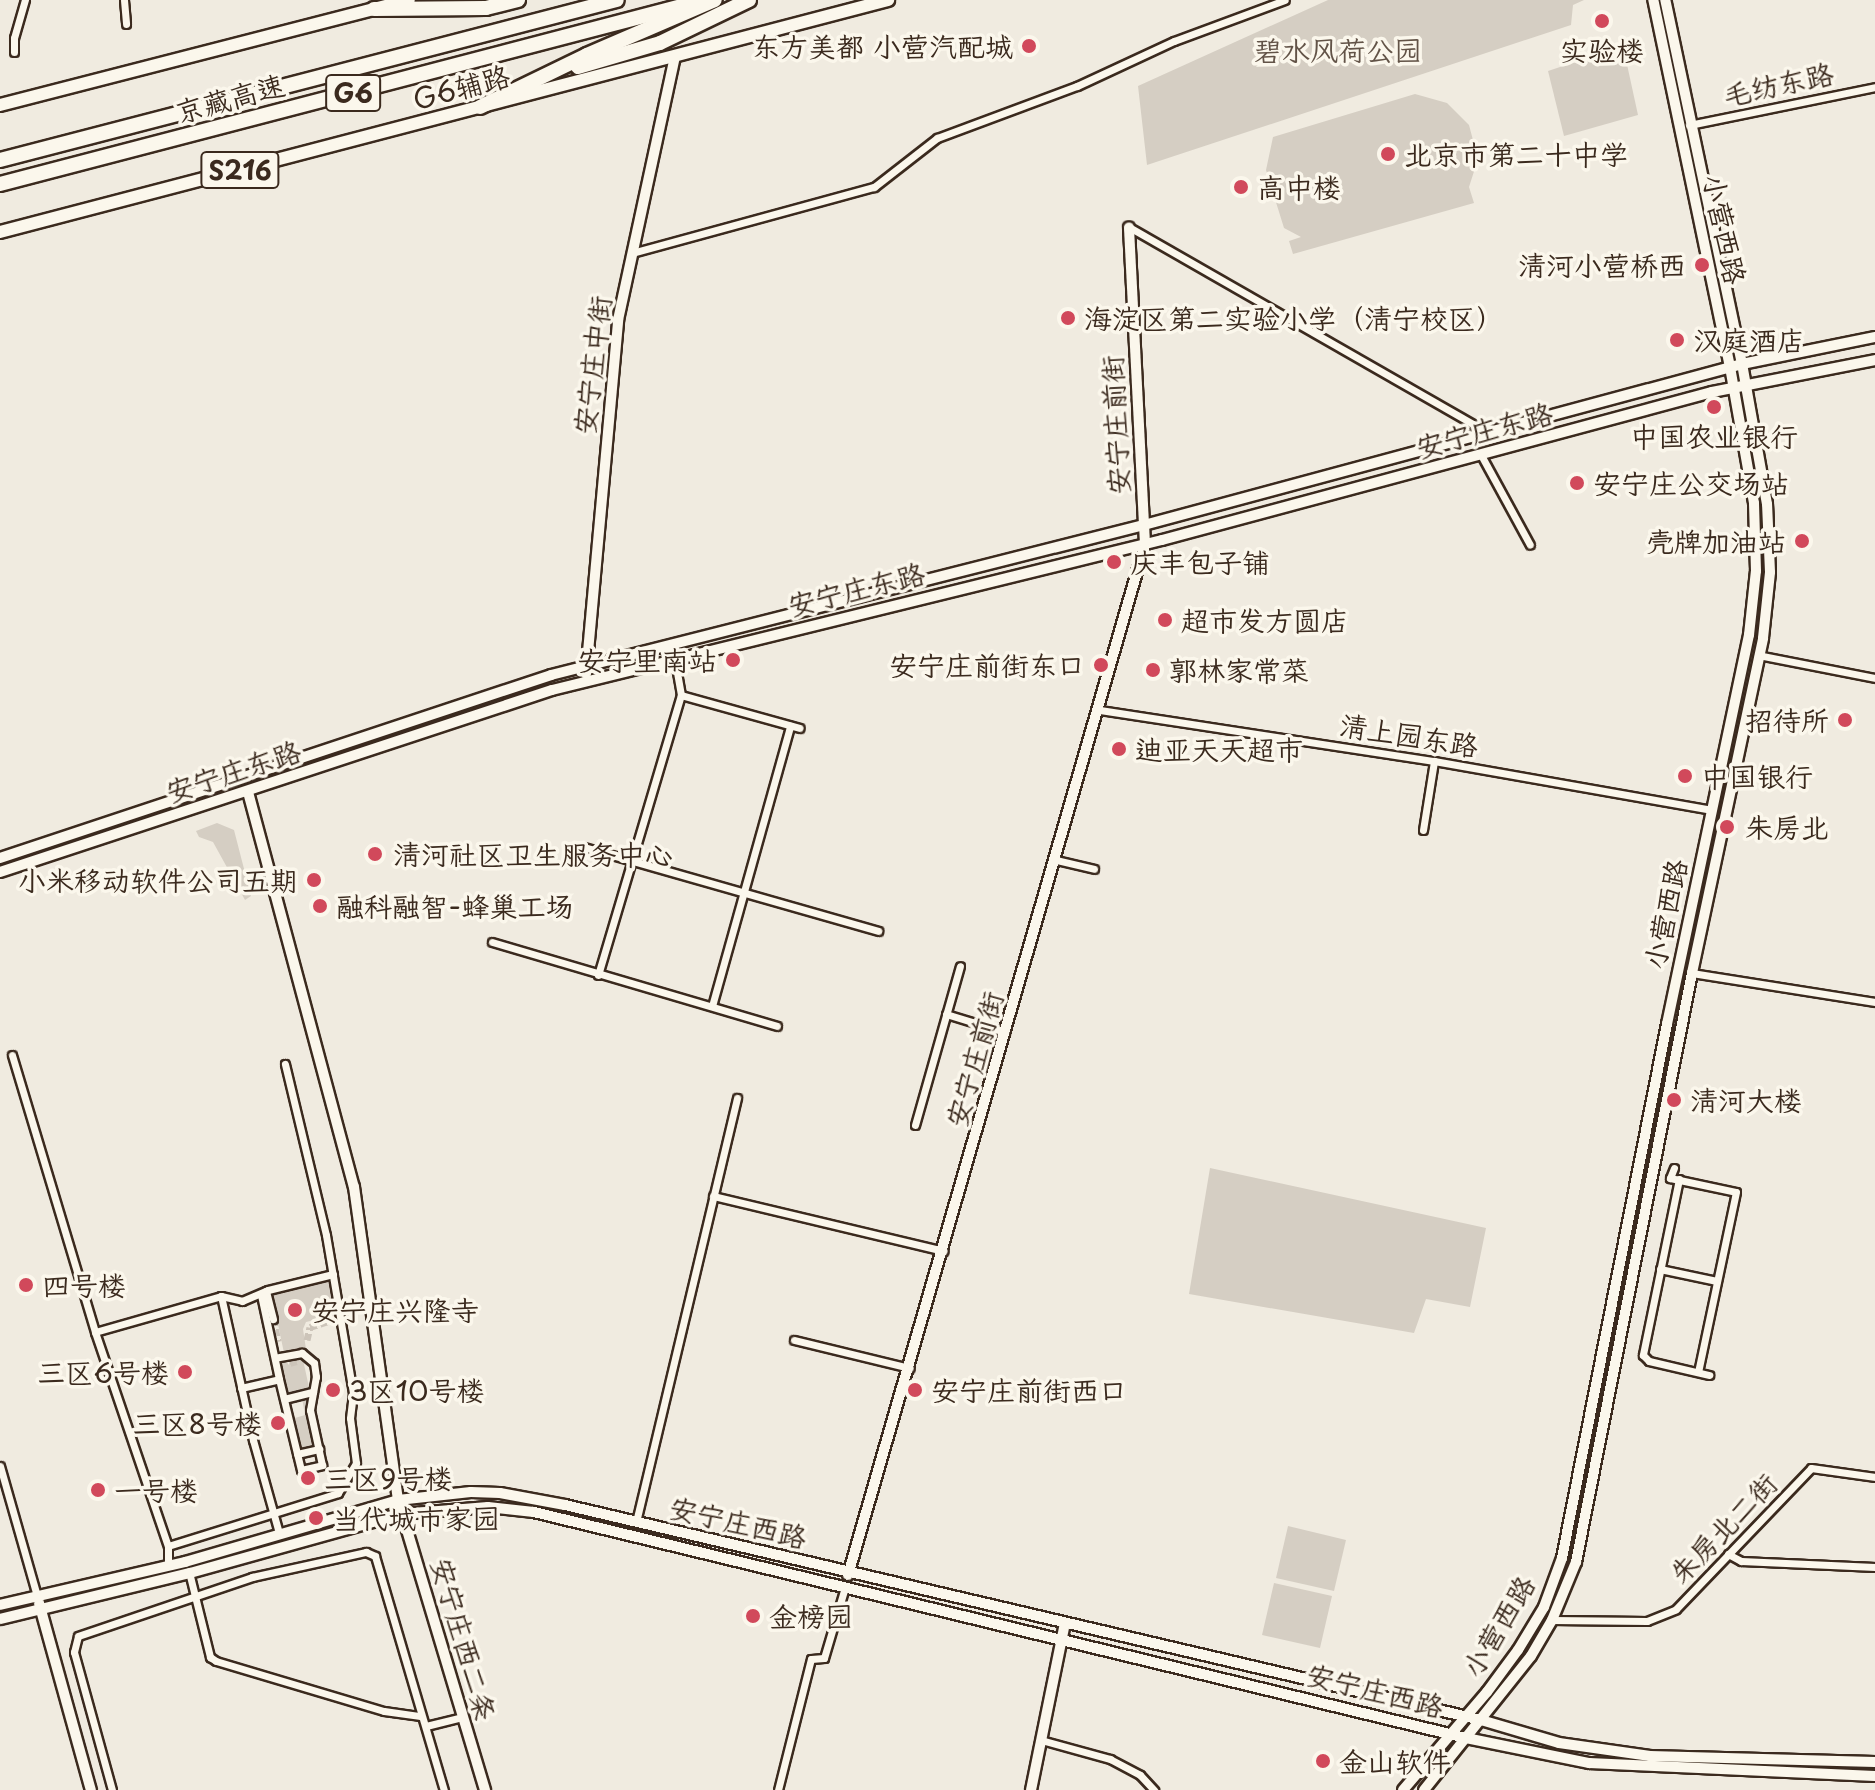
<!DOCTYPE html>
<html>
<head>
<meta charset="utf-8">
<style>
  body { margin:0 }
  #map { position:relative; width:1875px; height:1790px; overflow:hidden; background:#f0ebe0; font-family:"Playpen Sans","LXGW WenKai TC",sans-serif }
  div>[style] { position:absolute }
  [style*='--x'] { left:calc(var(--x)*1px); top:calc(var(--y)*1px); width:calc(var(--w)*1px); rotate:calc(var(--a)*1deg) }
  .green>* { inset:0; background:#d5cec3 }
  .street-tunnel>* { height:7px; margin-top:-3.5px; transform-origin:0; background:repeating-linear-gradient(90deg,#ccc4b9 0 7px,transparent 0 10.5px) }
  .roads { filter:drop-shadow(2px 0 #3b2a1e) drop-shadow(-2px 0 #3b2a1e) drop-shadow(0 2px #3b2a1e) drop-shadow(0 -2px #3b2a1e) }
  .street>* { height:7px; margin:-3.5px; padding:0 3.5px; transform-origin:3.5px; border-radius:3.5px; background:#fbf7ec }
  .secondary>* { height:10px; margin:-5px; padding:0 5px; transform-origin:5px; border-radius:5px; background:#fbf7ec }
  .primary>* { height:12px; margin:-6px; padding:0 6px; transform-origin:6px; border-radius:6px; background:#fbf7ec }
  .highway>* { height:14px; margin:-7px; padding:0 7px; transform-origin:7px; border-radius:7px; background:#fbf7ec }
  .dots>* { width:22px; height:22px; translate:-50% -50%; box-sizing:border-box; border:4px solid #fbf7ec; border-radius:50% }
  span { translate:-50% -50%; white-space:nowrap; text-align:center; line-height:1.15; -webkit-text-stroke:7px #fbf7ec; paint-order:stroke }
  .shield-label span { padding:2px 6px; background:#fbf7ec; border:2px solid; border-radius:6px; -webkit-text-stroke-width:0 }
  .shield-label { font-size:26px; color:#3b2a1e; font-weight:700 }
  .poi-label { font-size:28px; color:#3b2a1e }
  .right { translate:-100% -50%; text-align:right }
  .left { translate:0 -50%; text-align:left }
  .park-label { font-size:28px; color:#625347 }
  .street-label { font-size:28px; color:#3b2a1e }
</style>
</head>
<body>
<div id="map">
  <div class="green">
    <div style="clip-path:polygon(1328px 0,1584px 0,1573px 5px,1571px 25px,1147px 165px,1138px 86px)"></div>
    <div style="clip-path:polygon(1623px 46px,1638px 115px,1564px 136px,1548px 71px)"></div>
    <div style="clip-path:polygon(1415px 94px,1447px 103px,1469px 125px,1478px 159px,1469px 187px,1474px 203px,1293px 254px,1289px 241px,1301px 237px,1284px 228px,1266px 170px,1273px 137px)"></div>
    <div style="clip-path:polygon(217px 823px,234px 830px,251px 896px,245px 900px,213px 842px,199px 837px,196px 831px)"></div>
    <div style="clip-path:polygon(1210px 1168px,1486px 1228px,1470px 1307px,1426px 1299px,1414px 1333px,1189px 1294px)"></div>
    <div style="clip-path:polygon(328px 1278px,336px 1315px,306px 1322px,303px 1329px,306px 1349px,284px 1353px,271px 1291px)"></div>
    <div style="clip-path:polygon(302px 1355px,310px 1392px,287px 1397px,278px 1366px,284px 1359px,289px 1365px,290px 1358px)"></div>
    <div style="clip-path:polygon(307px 1397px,317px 1448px,300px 1451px,288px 1401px,295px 1418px,305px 1415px,302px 1398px)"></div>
    <div style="clip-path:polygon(1288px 1526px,1346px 1540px,1334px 1591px,1276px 1578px)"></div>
    <div style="clip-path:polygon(1274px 1583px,1332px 1596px,1320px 1648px,1262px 1635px)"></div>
  </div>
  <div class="street-tunnel">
    <div style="--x:273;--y:1319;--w:23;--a:77"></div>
    <div style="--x:307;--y:1340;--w:13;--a:-77"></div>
    <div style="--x:310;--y:1327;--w:23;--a:-18"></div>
    <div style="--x:290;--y:1363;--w:7;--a:-16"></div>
  </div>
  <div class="roads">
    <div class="street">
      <div style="--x:124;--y:0;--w:24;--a:85"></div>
      <div style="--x:14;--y:52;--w:14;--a:-90"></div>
      <div style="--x:14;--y:38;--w:40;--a:-74"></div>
      <div style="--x:1689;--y:125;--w:190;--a:-11.5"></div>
      <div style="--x:1129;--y:227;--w:413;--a:29.8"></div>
      <div style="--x:632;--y:253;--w:251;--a:-15.3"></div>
      <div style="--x:874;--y:187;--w:80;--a:-37.9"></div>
      <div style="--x:937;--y:138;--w:149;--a:-20.4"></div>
      <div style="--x:1077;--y:86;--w:107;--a:-24.9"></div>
      <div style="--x:1174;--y:41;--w:118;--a:-20.3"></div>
      <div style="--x:1481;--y:455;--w:102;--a:61.4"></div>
      <div style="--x:1758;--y:655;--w:119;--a:11.1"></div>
      <div style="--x:681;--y:695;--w:123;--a:15.5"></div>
      <div style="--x:1100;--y:710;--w:338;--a:8.7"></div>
      <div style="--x:1434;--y:761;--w:281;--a:10"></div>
      <div style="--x:1423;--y:830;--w:70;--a:-80.9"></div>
      <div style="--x:584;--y:847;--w:306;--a:15.9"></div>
      <div style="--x:1056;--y:860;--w:39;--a:13"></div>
      <div style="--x:492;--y:942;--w:297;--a:16.4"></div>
      <div style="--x:1692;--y:973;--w:185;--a:9"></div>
      <div style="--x:598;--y:975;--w:292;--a:-73.5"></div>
      <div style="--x:681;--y:695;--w:36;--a:-100"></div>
      <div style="--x:712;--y:1006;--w:291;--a:-74.4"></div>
      <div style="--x:946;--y:1014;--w:62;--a:17"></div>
      <div style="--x:12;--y:1055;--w:289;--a:73.3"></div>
      <div style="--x:95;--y:1332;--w:226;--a:71.2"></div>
      <div style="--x:168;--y:1546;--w:20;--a:90"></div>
      <div style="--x:915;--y:1125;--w:165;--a:-74.2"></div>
      <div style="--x:1674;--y:1168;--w:11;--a:112"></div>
      <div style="--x:1670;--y:1178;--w:67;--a:12"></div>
      <div style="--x:1736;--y:1192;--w:184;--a:101.9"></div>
      <div style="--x:1679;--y:1179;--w:180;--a:101.6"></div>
      <div style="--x:1643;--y:1355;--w:8;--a:45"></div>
      <div style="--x:1649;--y:1361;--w:62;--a:13.1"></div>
      <div style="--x:713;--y:1196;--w:237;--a:13.4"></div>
      <div style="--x:1660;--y:1269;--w:58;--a:11.9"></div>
      <div style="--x:266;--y:1291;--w:29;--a:76"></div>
      <div style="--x:261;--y:1295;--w:86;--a:77.9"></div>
      <div style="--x:221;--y:1296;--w:148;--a:77.5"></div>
      <div style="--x:253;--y:1440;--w:97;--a:74.4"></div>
      <div style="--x:95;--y:1332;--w:131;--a:-15.9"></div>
      <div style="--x:221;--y:1296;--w:22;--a:13"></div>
      <div style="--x:242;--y:1301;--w:28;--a:-23"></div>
      <div style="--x:268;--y:1290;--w:67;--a:-13.8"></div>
      <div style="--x:794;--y:1340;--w:119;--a:13.6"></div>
      <div style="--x:241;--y:1388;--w:39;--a:-13"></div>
      <div style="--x:279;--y:1379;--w:94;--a:76.4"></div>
      <div style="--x:301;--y:1470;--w:22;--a:-13"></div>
      <div style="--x:322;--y:1465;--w:56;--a:-102.3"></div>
      <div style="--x:310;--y:1410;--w:34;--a:-80"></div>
      <div style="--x:316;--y:1377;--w:14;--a:-98"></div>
      <div style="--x:314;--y:1363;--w:16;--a:-140"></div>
      <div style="--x:302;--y:1353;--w:27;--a:170"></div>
      <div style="--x:284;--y:1399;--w:30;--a:-14"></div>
      <div style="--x:297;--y:1454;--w:23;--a:-13"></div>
      <div style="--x:0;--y:1466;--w:135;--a:74.1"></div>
      <div style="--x:636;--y:1522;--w:436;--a:-76.6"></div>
      <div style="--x:168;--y:1546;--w:178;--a:-17.3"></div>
      <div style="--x:338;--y:1493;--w:35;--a:-59"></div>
      <div style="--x:356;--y:1463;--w:45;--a:-97.6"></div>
      <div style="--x:350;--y:1418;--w:25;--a:-83"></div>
      <div style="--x:353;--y:1393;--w:160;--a:-99.7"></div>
      <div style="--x:326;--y:1235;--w:176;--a:-103.5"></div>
      <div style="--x:1728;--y:1554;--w:15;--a:28"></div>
      <div style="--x:1741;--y:1561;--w:134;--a:2.6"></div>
      <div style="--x:189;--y:1572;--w:88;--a:76.1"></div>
      <div style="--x:210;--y:1657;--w:7;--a:34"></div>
      <div style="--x:216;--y:1661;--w:175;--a:16.6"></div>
      <div style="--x:384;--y:1711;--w:35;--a:8"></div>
      <div style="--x:1552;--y:1620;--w:95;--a:0.6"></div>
      <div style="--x:1647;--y:1621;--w:31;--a:-22"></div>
      <div style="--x:1676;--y:1609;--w:195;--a:-46.2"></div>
      <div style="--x:1811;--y:1468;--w:65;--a:8"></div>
      <div style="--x:426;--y:1726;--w:36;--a:-14"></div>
      <div style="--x:1041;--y:1740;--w:72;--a:15.4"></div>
      <div style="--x:1110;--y:1759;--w:34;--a:28"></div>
      <div style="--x:1140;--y:1775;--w:21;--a:47"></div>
      <div style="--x:112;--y:1790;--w:143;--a:-105.4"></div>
      <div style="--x:74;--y:1652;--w:16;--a:-76"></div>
      <div style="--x:78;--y:1636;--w:184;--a:-18.7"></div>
      <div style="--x:252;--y:1577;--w:117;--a:-12.4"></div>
      <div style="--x:366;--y:1552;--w:10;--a:24"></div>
      <div style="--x:375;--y:1556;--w:244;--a:73.6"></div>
      <div style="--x:778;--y:1790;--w:135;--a:-75.9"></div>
      <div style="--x:811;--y:1659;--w:13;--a:-4"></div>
      <div style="--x:824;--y:1658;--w:74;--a:-73.5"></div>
    </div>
    <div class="secondary">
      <div style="--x:586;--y:674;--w:355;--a:-84.8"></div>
      <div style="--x:618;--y:320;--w:270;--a:-77.8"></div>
      <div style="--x:248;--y:792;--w:409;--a:75"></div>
      <div style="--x:354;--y:1187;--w:316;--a:82"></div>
      <div style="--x:398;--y:1500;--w:303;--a:73.3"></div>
      <div style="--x:0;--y:858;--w:581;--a:-18.37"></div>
      <div style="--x:551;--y:675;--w:612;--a:-14.2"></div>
      <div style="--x:1144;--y:525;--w:619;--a:-15.07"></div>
      <div style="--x:1742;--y:364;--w:136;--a:-11.5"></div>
      <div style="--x:0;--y:872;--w:581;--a:-18.25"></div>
      <div style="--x:552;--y:690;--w:628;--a:-13.82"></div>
      <div style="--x:1162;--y:540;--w:570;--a:-15.06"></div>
      <div style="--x:1712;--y:392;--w:166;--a:-11.1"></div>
      <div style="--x:848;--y:1575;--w:1073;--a:-73.93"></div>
      <div style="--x:1145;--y:544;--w:317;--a:-92.9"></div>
      <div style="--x:39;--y:1603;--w:194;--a:74.5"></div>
      <div style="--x:0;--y:1605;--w:190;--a:-13.1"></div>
      <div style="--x:185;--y:1562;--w:222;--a:-16.2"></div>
      <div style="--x:398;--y:1500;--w:73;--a:-6.3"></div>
      <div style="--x:471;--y:1492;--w:29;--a:2"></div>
      <div style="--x:500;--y:1493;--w:66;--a:10.5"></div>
      <div style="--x:565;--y:1505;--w:941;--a:13.21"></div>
      <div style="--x:1481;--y:1720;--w:81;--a:16.4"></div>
      <div style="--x:1559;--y:1743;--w:92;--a:8.1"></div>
      <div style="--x:1650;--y:1756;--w:225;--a:1.5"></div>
      <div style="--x:0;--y:1619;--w:195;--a:-13.6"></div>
      <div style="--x:190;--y:1573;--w:220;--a:-15.6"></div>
      <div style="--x:402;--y:1514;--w:86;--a:-4.7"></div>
      <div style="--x:488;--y:1507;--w:46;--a:6.2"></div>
      <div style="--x:534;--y:1512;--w:959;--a:13.63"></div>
      <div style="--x:1466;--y:1738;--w:126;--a:11.5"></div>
      <div style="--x:1589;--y:1763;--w:286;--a:2.6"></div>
      <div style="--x:1031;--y:1790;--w:170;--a:-78.5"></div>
      <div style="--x:1403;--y:1790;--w:129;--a:-49.4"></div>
      <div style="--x:1487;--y:1692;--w:52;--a:-53.6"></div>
      <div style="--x:1518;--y:1650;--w:50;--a:-58.8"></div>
      <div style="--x:1544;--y:1607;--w:52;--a:-69.8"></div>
      <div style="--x:1562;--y:1558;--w:544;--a:-78.88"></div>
      <div style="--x:1667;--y:1024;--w:398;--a:-78.1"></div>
      <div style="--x:1749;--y:635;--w:64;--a:-83.8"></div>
      <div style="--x:1756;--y:571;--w:68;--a:-91.7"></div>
      <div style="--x:1754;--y:503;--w:138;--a:-100"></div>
      <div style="--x:1730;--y:367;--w:375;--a:-101.8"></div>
      <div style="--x:1424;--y:1790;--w:171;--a:-51.4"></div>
      <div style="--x:1531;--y:1656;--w:42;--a:-59.7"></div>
      <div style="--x:1552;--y:1620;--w:63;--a:-67.5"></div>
      <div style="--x:1576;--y:1562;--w:600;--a:-78.86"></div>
      <div style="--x:1692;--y:973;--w:342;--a:-78"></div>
      <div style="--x:1763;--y:638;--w:66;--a:-83.9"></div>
      <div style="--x:1770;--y:572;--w:68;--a:-92.5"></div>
      <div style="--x:1767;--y:504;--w:142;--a:-100.1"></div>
      <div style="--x:1742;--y:364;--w:372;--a:-101.9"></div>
    </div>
    <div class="primary">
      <div style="--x:0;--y:105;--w:422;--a:-14.4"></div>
      <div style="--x:0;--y:232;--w:918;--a:-14.64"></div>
    </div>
    <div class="highway">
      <div style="--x:374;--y:9;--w:112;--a:-0.5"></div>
      <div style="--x:486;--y:8;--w:33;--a:-14"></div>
      <div style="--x:578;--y:67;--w:85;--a:-16.3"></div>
      <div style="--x:660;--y:43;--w:99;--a:-25.8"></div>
      <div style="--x:480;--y:107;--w:119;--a:-25.9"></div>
      <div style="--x:587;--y:55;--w:139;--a:-23.3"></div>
      <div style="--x:0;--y:160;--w:637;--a:-14.54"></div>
      <div style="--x:0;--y:184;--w:729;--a:-14.63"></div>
    </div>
  </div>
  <div class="dots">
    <div style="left:1602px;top:21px;background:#d1495b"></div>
    <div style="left:1029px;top:46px;background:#d1495b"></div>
    <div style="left:1388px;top:154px;background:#d1495b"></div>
    <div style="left:1241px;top:187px;background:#d1495b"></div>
    <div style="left:1702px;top:265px;background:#d1495b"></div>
    <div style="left:1068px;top:318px;background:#d1495b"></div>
    <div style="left:1677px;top:340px;background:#d1495b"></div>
    <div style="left:1714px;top:407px;background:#d1495b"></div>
    <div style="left:1577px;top:483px;background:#d1495b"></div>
    <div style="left:1802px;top:541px;background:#d1495b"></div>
    <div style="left:1114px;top:562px;background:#d1495b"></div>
    <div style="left:1165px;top:620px;background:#d1495b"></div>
    <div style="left:733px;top:660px;background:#d1495b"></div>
    <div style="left:1101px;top:665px;background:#d1495b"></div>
    <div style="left:1153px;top:670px;background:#d1495b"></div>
    <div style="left:1845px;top:720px;background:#d1495b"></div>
    <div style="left:1119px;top:749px;background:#d1495b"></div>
    <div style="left:1685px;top:776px;background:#d1495b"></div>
    <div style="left:1727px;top:827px;background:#d1495b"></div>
    <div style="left:375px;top:854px;background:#d1495b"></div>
    <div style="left:314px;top:880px;background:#d1495b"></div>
    <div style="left:320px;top:906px;background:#d1495b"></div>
    <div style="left:1674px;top:1100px;background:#d1495b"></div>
    <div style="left:26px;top:1285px;background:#d1495b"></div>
    <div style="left:295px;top:1310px;background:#d1495b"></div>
    <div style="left:185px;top:1372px;background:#d1495b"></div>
    <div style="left:333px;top:1390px;background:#d1495b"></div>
    <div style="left:915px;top:1390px;background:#d1495b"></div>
    <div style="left:278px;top:1423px;background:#d1495b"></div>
    <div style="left:308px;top:1478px;background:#d1495b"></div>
    <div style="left:98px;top:1490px;background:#d1495b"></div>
    <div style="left:316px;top:1518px;background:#d1495b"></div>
    <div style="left:753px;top:1616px;background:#d1495b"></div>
    <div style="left:1323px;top:1761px;background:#d1495b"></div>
  </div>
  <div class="shield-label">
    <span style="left:353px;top:93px">G6</span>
    <span style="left:240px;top:170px">S216</span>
  </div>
  <div class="poi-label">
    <span class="right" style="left:1013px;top:46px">东方美都 小营汽配城</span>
    <span style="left:1602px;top:50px">实验楼</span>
    <span class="left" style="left:1404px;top:154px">北京市第二十中学</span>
    <span class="left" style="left:1257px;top:187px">高中楼</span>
    <span class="right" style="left:1686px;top:265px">清河小营桥西</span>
    <span class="left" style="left:1084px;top:318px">海淀区第二实验小学（清宁校区）</span>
    <span class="left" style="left:1693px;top:340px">汉庭酒店</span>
    <span style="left:1714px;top:436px">中国农业银行</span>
    <span class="left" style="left:1593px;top:483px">安宁庄公交场站</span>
    <span class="right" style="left:1786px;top:541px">壳牌加油站</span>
    <span class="left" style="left:1130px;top:562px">庆丰包子铺</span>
    <span class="left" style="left:1181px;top:620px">超市发方圆店</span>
    <span class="right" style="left:717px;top:660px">安宁里南站</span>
    <span class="right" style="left:1085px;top:665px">安宁庄前街东口</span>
    <span class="left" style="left:1169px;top:670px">郭林家常菜</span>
    <span class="right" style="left:1829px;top:720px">招待所</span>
    <span class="left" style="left:1135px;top:749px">迪亚天天超市</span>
    <span class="left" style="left:1701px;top:776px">中国银行</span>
    <span class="left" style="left:1745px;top:827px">朱房北</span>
    <span class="left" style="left:393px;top:854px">清河社区卫生服务中心</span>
    <span class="right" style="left:298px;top:880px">小米移动软件公司五期</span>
    <span class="left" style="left:336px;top:906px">融科融智-蜂巢工场</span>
    <span class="left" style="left:1690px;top:1100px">清河大楼</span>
    <span class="left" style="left:42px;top:1285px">四号楼</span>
    <span class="left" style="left:311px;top:1310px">安宁庄兴隆寺</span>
    <span class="right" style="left:169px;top:1372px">三区6号楼</span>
    <span class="left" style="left:349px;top:1390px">3区10号楼</span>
    <span class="left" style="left:931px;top:1390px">安宁庄前街西口</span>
    <span class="right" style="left:262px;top:1423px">三区8号楼</span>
    <span class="left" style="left:324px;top:1478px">三区9号楼</span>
    <span class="left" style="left:114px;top:1490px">一号楼</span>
    <span class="left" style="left:332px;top:1518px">当代城市家园</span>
    <span class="left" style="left:769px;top:1616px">金榜园</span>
    <span class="left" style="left:1339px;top:1761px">金山软件</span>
  </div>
  <div class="park-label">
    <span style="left:1338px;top:50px">碧水风荷公园</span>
  </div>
  <div class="street-label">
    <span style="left:1778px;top:84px;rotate:-12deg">毛纺东路</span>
    <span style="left:461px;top:87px;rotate:-15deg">G6辅路</span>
    <span style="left:230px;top:98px;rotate:-15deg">京藏高速</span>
    <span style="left:1725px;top:229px;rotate:78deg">小营西路</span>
    <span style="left:592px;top:365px;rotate:-83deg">安宁庄中街</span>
    <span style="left:1115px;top:425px;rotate:-93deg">安宁庄前街</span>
    <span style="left:1484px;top:430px;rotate:-15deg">安宁庄东路</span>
    <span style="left:856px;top:589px;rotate:-14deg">安宁庄东路</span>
    <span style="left:1409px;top:735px;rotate:9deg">清上园东路</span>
    <span style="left:233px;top:771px;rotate:-18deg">安宁庄东路</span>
    <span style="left:1665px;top:914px;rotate:-78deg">小营西路</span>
    <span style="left:974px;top:1059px;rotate:-74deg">安宁庄前街</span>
    <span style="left:738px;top:1522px;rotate:13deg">安宁庄西路</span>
    <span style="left:1723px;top:1528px;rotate:-46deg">朱房北二街</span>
    <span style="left:1498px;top:1626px;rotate:-59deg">小营西路</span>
    <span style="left:464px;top:1639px;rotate:74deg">安宁庄西二条</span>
    <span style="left:1375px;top:1690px;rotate:14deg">安宁庄西路</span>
  </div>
</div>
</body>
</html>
